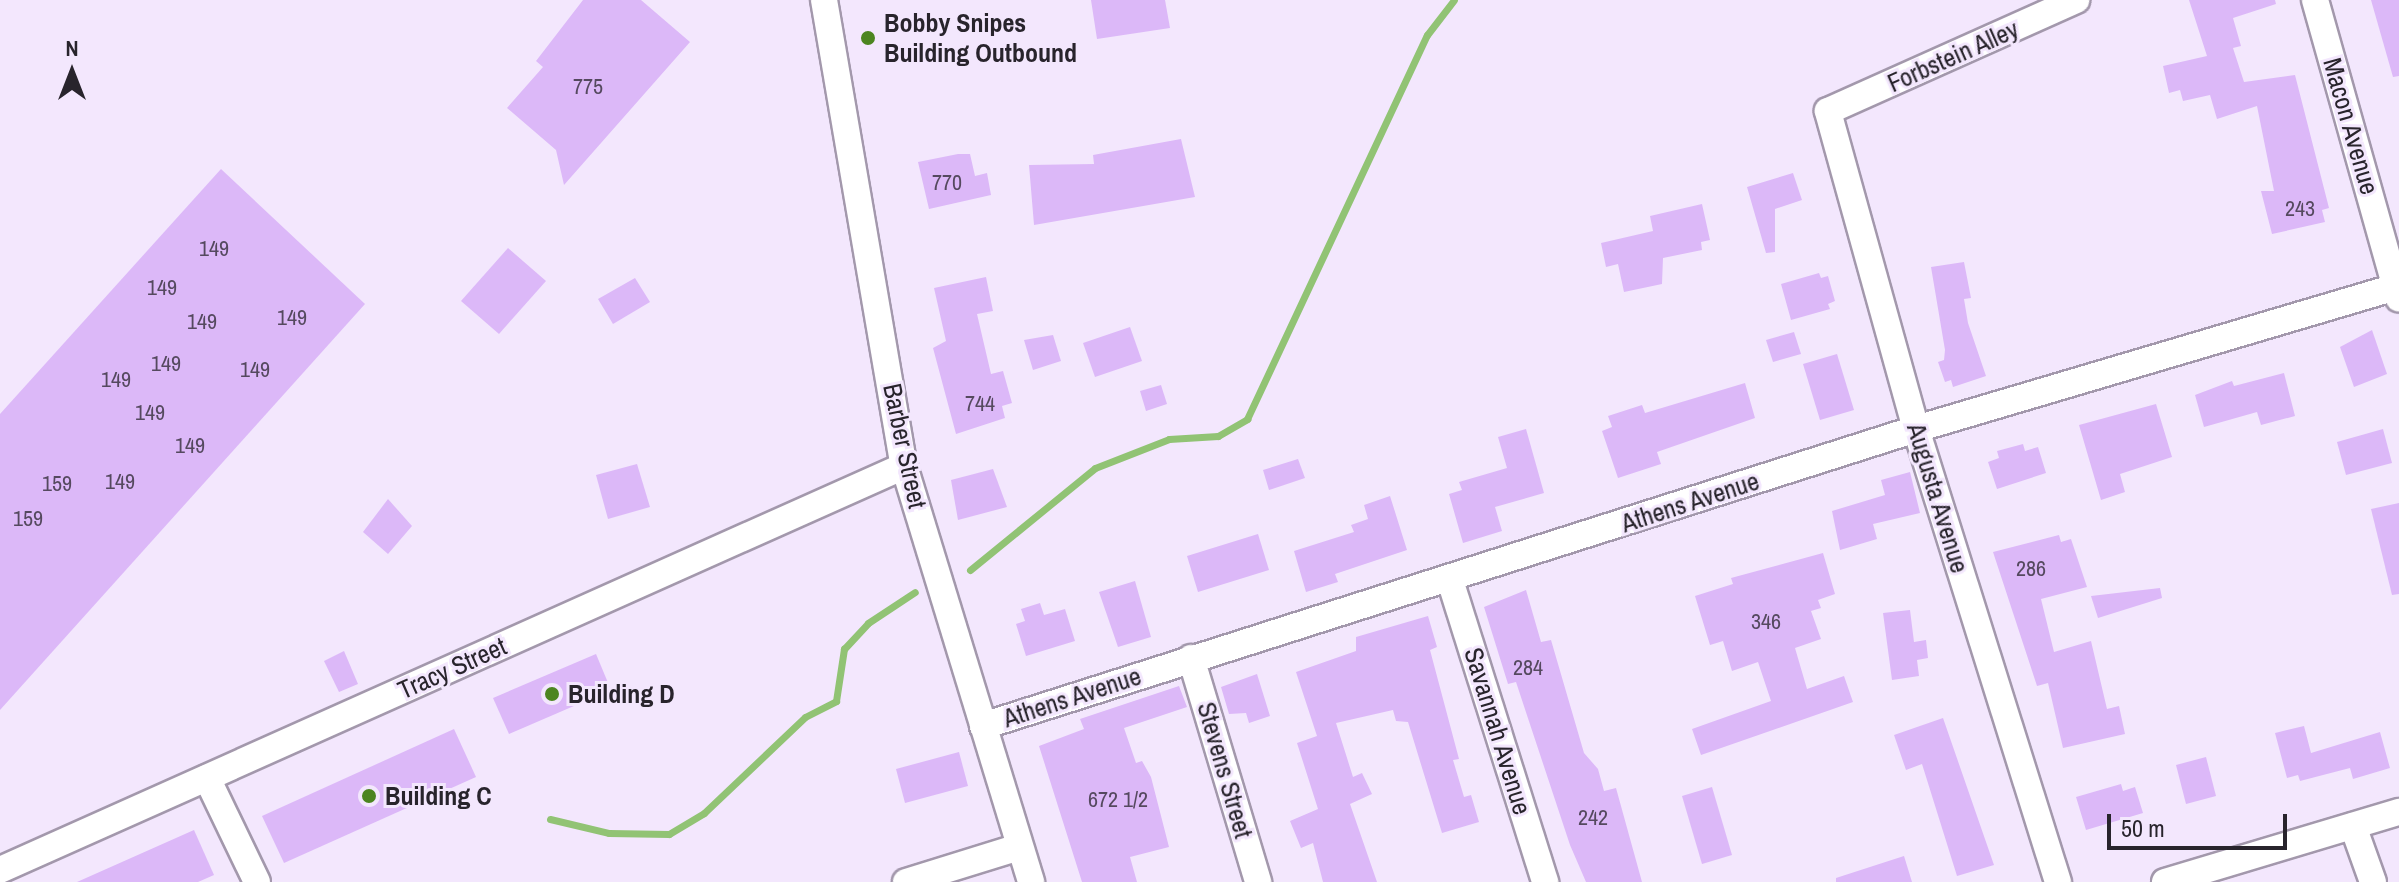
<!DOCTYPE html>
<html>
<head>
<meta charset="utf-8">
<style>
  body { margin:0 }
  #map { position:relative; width:2399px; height:882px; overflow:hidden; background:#f3e7fd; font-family:"Archivo Narrow",sans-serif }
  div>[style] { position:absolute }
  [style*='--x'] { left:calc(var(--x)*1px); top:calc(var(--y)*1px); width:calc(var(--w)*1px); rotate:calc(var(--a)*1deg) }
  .stream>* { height:7px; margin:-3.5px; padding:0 3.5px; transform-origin:3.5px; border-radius:3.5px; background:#91c374 }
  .building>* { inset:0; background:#dcb8f8 }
  .roads { filter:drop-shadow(2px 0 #a398ac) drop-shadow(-2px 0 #a398ac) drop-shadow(0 2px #a398ac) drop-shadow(0 -2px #a398ac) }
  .minor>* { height:26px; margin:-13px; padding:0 13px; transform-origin:13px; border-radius:13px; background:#fff }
  .dots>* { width:22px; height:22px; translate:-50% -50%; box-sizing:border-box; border:4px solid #f3e7fd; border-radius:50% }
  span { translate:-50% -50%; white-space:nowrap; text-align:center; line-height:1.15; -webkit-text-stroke:6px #f3e7fd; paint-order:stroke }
  .number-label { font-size:22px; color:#55495f }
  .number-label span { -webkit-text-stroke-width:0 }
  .poi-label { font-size:26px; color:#28242c; font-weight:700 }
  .left { translate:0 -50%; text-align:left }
  .street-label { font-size:26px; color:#28242c }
  .north { position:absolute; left:32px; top:32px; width:80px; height:80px; -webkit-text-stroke:6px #f3e7fd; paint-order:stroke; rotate:0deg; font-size:22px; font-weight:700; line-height:32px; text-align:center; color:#28242c }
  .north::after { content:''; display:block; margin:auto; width:28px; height:36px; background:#28242c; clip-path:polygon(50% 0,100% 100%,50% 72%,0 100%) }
  .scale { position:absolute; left:2107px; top:814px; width:180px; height:36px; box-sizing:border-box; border:4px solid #28242c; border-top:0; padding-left:10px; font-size:24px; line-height:28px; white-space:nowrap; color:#28242c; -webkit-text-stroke:6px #f3e7fd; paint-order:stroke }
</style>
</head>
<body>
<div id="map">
  <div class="stream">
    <div style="--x:970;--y:570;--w:161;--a:-39.2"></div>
    <div style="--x:1095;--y:468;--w:79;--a:-21.4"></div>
    <div style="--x:1169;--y:439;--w:49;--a:-3.5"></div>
    <div style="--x:1218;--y:436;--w:34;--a:-30"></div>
    <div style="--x:1247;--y:419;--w:424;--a:-64.9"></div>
    <div style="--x:1427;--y:35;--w:44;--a:-52.4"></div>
    <div style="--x:550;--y:819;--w:61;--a:13.3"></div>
    <div style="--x:609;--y:833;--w:60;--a:1"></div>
    <div style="--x:669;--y:834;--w:41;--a:-31"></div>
    <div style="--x:704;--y:813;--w:139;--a:-43.5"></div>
    <div style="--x:805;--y:717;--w:35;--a:-27"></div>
    <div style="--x:836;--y:701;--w:53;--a:-81.3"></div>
    <div style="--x:844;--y:649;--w:35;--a:-47"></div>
    <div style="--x:868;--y:623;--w:56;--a:-33.4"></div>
  </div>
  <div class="building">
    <div style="clip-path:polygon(583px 0,641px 0,690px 42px,564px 185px,556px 150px,507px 108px,543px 67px,536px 61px)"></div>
    <div style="clip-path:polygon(1091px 0,1165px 0,1170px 28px,1097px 39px)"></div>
    <div style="clip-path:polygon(2189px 0,2275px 0,2276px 4px,2233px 18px,2241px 46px,2233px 48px,2244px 82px,2295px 75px,2329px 208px,2322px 210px,2325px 222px,2272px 234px,2261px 191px,2274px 191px,2257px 106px,2217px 119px,2210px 95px,2183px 101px,2180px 90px,2169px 93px,2163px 66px,2207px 56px)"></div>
    <div style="clip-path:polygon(2371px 0,2399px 0,2399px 76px,2393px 77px)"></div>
    <div style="clip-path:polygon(1181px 139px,1195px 197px,1034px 225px,1029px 165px,1094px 164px,1093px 155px)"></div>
    <div style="clip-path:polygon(958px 154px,970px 154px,975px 176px,987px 173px,991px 195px,929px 209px,918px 162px)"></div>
    <div style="clip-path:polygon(221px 169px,365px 304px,0 710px,0 414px)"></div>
    <div style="clip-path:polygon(1793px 173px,1802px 200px,1775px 209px,1775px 252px,1766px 253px,1747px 187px)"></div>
    <div style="clip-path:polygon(1702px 204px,1710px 240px,1701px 242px,1702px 250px,1663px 258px,1662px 284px,1624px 292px,1618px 264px,1606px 267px,1601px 243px,1653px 231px,1650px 216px)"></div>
    <div style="clip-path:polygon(508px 248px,546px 281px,499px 334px,461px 301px)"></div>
    <div style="clip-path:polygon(1964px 262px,1971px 298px,1964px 299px,1968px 323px,1986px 376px,1953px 387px,1951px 380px,1945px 382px,1938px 362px,1944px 360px,1945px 350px,1931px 267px)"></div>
    <div style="clip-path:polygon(1819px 273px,1821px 278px,1828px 276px,1835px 301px,1828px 304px,1830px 309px,1791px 320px,1781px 284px)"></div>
    <div style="clip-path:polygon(986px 277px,993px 311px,977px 314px,991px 374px,1003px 371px,1012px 403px,1002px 406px,1005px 418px,956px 434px,933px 348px,946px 341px,934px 288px)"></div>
    <div style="clip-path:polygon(635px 278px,650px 302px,613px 324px,598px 299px)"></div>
    <div style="clip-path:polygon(1130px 327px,1142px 361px,1095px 377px,1083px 343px)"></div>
    <div style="clip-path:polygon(2372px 330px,2387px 374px,2354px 387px,2340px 347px)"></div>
    <div style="clip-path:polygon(1794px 332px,1801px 354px,1773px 362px,1766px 340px)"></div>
    <div style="clip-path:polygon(1053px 335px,1061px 361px,1033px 370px,1024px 340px)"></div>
    <div style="clip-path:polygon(1837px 354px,1854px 410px,1820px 420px,1803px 364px)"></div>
    <div style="clip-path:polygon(2284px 373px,2295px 416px,2261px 425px,2257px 412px,2204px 427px,2195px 395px,2232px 381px,2234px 386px)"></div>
    <div style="clip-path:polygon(1745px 383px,1755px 418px,1657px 452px,1661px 464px,1618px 478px,1602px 431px,1612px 427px,1608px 416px,1642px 405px,1645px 413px)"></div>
    <div style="clip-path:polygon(1161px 385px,1167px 404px,1146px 411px,1140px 391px)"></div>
    <div style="clip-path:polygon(2156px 404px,2172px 457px,2120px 474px,2125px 492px,2101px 500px,2079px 425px)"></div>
    <div style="clip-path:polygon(1526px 429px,1544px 493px,1495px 507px,1502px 531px,1463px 543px,1449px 494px,1462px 490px,1459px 482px,1507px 468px,1498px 437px)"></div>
    <div style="clip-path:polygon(2383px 429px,2392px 463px,2346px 475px,2337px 442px)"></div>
    <div style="clip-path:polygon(2023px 444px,2025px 451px,2038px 447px,2046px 473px,1997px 489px,1988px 462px,1999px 458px,1997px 451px)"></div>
    <div style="clip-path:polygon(1298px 459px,1305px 478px,1269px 490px,1263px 470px)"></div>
    <div style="clip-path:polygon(637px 464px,650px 507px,608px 519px,596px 475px)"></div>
    <div style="clip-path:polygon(993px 469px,1007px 507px,958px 520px,951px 480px)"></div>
    <div style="clip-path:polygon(1910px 472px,1920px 513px,1873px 524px,1877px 539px,1840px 550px,1832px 511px,1885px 495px,1881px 480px)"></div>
    <div style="clip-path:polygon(1390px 496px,1407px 550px,1335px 574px,1338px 582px,1306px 592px,1294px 551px,1354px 532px,1351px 525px,1368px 519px,1364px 505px)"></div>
    <div style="clip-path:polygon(388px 499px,412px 526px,388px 554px,363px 532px)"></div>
    <div style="clip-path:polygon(2399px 503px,2399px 594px,2392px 595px,2371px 509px)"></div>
    <div style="clip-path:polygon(1258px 534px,1269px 570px,1198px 592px,1187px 556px)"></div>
    <div style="clip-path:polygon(2059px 535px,2061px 542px,2071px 539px,2087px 587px,2041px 599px,2054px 652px,2091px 641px,2107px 709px,2119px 706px,2125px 734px,2063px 748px,2048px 683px,2037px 686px,1993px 552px)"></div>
    <div style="clip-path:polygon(1823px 553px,1835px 594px,1818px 600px,1821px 608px,1811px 611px,1821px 639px,1795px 648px,1807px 689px,1844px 676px,1853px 702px,1701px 755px,1692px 729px,1771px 701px,1758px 662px,1732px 671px,1723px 641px,1710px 645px,1695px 596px,1733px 584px,1731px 578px)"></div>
    <div style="clip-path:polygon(1135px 581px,1151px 637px,1118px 647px,1099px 592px)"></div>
    <div style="clip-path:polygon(2160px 588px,2162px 598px,2098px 618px,2091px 596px)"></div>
    <div style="clip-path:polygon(1526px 590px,1541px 642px,1551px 640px,1584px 753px,1598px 769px,1604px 791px,1616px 788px,1642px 882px,1586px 882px,1570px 845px,1516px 682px,1508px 684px,1484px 607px)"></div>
    <div style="clip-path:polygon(1040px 603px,1044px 615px,1065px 609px,1075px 641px,1026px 656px,1016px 624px,1025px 621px,1021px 609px)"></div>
    <div style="clip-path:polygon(1910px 610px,1914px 642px,1926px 640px,1928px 658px,1917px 660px,1919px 676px,1892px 680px,1883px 613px)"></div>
    <div style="clip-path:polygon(1428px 616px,1437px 647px,1430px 650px,1459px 759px,1453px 760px,1464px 797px,1471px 795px,1479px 822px,1442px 833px,1408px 722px,1396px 721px,1393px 710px,1336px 723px,1353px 777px,1362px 773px,1372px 794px,1350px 804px,1377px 882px,1323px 882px,1313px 843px,1301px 848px,1290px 821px,1318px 809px,1297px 743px,1317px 736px,1296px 672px,1356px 651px,1356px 637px)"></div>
    <div style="clip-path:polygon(344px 651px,358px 684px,339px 692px,324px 661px)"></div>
    <div style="clip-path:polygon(596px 654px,611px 690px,509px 734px,493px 698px)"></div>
    <div style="clip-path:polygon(1257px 674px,1270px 716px,1249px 723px,1246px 713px,1229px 714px,1221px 687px)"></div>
    <div style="clip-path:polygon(1179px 686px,1187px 707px,1124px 728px,1136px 763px,1142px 761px,1151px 777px,1169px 847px,1130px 857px,1137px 882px,1082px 882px,1039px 746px,1084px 729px,1080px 719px)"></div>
    <div style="clip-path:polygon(1943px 718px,1994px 865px,1957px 876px,1922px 764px,1906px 770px,1894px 735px)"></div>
    <div style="clip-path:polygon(2304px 726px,2311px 753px,2380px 732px,2390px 768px,2353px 779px,2350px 768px,2300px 781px,2298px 775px,2287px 778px,2275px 733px)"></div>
    <div style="clip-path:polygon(454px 729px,476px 777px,284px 863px,262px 816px)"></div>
    <div style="clip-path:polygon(959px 752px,968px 786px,905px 803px,896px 769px)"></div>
    <div style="clip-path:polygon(2206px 757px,2216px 796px,2186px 804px,2176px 765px)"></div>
    <div style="clip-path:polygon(2121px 784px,2123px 791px,2135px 787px,2143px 813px,2086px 830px,2076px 797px)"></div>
    <div style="clip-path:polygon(1712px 787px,1732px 855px,1702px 864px,1682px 796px)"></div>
    <div style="clip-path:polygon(194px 830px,214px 875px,198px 882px,77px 882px)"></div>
    <div style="clip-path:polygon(1904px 856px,1912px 882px,1836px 882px,1836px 878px)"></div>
  </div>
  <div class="roads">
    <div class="minor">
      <div style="--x:824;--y:0;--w:473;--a:80.3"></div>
      <div style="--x:904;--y:466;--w:435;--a:73"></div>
      <div style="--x:2315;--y:0;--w:310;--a:74.3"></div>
      <div style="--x:1450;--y:580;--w:317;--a:72.5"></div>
      <div style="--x:1191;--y:658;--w:234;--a:73.3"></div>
      <div style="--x:983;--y:726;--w:979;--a:-17.66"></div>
      <div style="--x:1916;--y:429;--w:504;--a:-16.49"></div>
      <div style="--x:207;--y:778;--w:115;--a:64.3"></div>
      <div style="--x:2353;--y:826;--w:59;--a:70.3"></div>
      <div style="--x:0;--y:870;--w:990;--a:-24.08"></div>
      <div style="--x:906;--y:882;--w:118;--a:-17.2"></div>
      <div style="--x:2058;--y:882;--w:475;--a:-107.4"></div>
      <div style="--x:1916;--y:429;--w:330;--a:-105.5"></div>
      <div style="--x:1828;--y:111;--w:272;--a:-24.1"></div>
      <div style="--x:2165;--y:882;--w:244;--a:-16.7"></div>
    </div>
  </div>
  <div class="dots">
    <div style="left:868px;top:38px;background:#4c8520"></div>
    <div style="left:552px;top:694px;background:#4c8520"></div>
    <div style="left:369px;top:796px;background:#4c8520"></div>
  </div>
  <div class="number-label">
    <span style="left:588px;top:87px">775</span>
    <span style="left:947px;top:183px">770</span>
    <span style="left:2300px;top:209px">243</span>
    <span style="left:214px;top:249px">149</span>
    <span style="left:162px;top:288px">149</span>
    <span style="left:292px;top:318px">149</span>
    <span style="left:202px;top:322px">149</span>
    <span style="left:166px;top:364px">149</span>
    <span style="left:255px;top:370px">149</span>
    <span style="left:116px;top:380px">149</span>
    <span style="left:980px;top:404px">744</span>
    <span style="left:150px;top:413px">149</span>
    <span style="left:190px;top:446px">149</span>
    <span style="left:120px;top:482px">149</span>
    <span style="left:57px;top:484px">159</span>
    <span style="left:28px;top:519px">159</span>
    <span style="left:2031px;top:569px">286</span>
    <span style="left:1766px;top:622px">346</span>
    <span style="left:1528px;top:668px">284</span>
    <span style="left:1118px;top:800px">672 1/2</span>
    <span style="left:1593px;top:818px">242</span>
  </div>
  <div class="poi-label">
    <span class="left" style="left:884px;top:38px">Bobby Snipes<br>Building Outbound</span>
    <span class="left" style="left:568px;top:694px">Building D</span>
    <span class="left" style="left:385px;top:796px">Building C</span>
  </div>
  <div class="street-label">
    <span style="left:1953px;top:56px;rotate:-24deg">Forbstein Alley</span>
    <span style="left:2351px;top:126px;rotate:74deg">Macon Avenue</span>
    <span style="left:905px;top:446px;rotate:78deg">Barber Street</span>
    <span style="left:1938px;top:498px;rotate:73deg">Augusta Avenue</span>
    <span style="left:1690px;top:502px;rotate:-18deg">Athens Avenue</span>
    <span style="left:452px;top:668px;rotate:-24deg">Tracy Street</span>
    <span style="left:1072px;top:697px;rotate:-18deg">Athens Avenue</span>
    <span style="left:1498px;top:731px;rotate:73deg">Savannah Avenue</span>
    <span style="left:1225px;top:770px;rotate:74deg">Stevens Street</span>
  </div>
  <div class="north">N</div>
  <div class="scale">50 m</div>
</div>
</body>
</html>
